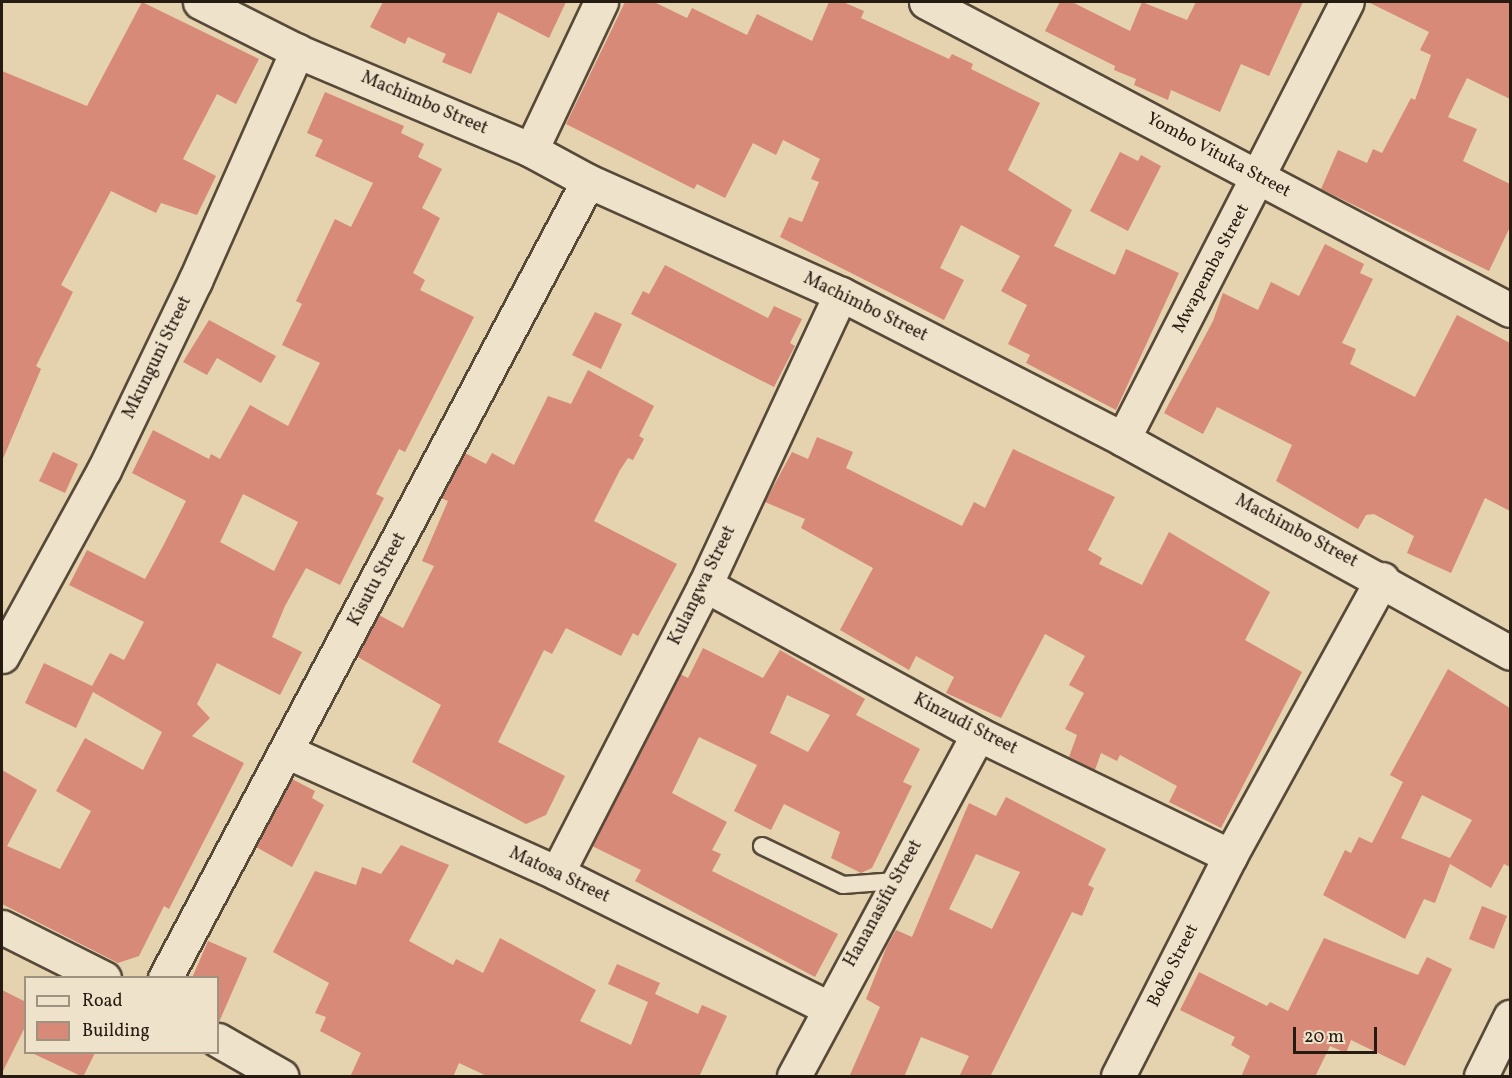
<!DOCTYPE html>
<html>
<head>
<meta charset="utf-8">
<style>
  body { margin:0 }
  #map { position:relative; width:1512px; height:1078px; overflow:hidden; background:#e5d2af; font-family:Vollkorn,serif }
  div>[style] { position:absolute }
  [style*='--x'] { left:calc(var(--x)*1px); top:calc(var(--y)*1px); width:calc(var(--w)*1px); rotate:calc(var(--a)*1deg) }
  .building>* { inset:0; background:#d68a77 }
  .roads { filter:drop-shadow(2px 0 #564938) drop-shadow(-2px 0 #564938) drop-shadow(0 2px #564938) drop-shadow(0 -2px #564938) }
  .lane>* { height:16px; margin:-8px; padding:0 8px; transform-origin:8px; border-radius:8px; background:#eee2cb }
  .street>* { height:33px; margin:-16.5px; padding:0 16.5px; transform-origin:16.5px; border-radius:16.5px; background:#eee2cb }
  span { translate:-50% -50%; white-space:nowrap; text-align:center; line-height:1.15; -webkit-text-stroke:6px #eee2cb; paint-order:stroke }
  .street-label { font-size:18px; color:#261b10 }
  .frame { position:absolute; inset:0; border:3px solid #261b10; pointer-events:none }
  .legend { position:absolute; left:24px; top:976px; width:195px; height:78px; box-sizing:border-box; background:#eee2cb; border:2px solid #9e9280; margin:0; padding:8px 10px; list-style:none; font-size:18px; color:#261b10 }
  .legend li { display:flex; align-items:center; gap:12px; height:30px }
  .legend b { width:30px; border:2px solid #9e9280 }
  .scale { position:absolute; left:1293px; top:1027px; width:84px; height:27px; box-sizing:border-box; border:3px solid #261b10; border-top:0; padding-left:8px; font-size:18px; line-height:21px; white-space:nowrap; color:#261b10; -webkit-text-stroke:4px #eee2cb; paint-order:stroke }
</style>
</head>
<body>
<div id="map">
  <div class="building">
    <div style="clip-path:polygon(142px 2px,259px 59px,236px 104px,217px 94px,183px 159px,216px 176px,197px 215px,161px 203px,156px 213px,111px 191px,61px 285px,73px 292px,36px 366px,41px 369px,2px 461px,2px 71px,87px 106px)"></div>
    <div style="clip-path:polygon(383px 2px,566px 2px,549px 38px,498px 12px,471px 74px,442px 62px,446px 54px,408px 37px,405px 44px,370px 27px)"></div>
    <div style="clip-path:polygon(625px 2px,654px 2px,687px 18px,692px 8px,747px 35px,757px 14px,812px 41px,829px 2px,843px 2px,864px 11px,861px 18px,949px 59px,952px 54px,973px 64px,971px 69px,1040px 103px,1008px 170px,1072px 210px,1054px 246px,1115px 275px,1126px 249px,1179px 273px,1116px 410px,1026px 363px,1030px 355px,1008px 344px,1027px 305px,1001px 291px,1020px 256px,961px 225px,940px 268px,964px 280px,944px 320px,780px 237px,789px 217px,802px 222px,819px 182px,811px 179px,820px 159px,783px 140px,776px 155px,753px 143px,725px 198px,697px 184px,694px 189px,566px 124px)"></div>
    <div style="clip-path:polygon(1060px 2px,1072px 2px,1130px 31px,1142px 2px,1187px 20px,1196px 2px,1303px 2px,1269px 76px,1241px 64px,1220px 112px,1171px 90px,1168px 100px,1134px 85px,1136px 79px,1114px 70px,1115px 66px,1045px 31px)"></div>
    <div style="clip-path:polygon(1368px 2px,1510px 2px,1510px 99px,1467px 78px,1448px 117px,1477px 129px,1463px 161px,1510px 184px,1510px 227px,1489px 271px,1321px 189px,1338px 150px,1367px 163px,1373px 149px,1382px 153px,1411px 98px,1415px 100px,1431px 55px,1420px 50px,1429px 32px)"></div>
    <div style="clip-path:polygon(evenodd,325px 92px,404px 126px,401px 133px,424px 144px,418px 157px,442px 169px,422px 208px,440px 218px,413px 273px,425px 280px,420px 290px,474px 317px,405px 452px,399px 449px,376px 494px,384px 498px,340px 585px,306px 568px,285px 606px,272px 637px,302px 652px,280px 695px,217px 663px,197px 704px,210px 718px,192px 736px,244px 763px,169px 909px,164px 906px,139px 956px,118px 963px,2px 904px,2px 770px,37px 790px,7px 846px,60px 869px,91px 811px,56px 791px,85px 738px,143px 770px,162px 732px,93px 692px,76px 728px,25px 703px,44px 663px,92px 686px,110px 653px,124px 660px,144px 622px,69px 585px,87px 550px,145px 579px,162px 548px,186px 501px,132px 473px,153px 430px,209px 459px,211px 454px,220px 459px,250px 405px,288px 426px,320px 363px,282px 345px,302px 304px,296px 301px,335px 219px,351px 227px,373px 183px,315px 156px,323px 140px,307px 133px,325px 92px,243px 494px,298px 522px,274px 571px,220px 542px,243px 494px)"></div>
    <div style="clip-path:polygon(1120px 152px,1138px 161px,1141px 155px,1161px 166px,1128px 231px,1090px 211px)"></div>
    <div style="clip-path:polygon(1325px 244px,1364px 264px,1360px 273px,1373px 279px,1342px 343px,1356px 349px,1350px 364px,1415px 397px,1457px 315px,1510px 343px,1510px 511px,1485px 498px,1451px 573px,1407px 553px,1414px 536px,1374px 514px,1366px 515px,1358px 529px,1276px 481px,1292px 445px,1217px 407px,1203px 434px,1164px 413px,1213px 321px,1223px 293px,1258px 310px,1271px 282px,1299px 296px)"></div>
    <div style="clip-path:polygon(665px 265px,768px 318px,774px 306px,802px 319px,790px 343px,795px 346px,774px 387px,631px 314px,643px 291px,649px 294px)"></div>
    <div style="clip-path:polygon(595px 312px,622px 324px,601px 369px,572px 355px)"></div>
    <div style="clip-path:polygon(209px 320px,276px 356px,261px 383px,217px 358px,207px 375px,183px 362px)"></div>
    <div style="clip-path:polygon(588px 370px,654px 406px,639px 436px,644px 439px,633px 460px,628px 458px,620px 470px,594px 521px,677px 564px,638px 636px,633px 633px,621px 656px,566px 628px,552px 654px,544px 650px,498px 742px,565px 776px,546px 815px,526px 824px,412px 762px,441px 705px,358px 657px,379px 615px,403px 628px,434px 566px,422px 561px,448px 501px,441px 498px,465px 453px,486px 464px,492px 453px,514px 465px,548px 396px,571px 404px)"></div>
    <div style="clip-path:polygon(817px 437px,853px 452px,846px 468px,962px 526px,974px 502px,985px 508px,1013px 449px,1115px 497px,1088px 550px,1102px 558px,1099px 564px,1142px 585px,1169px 532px,1270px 592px,1245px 640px,1302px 672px,1221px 828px,1169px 802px,1177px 786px,1120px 755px,1117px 761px,1101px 753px,1095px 770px,1069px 757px,1077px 735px,1065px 729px,1084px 693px,1069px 685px,1085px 656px,1045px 634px,1001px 718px,946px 693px,954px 677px,916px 656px,909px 670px,840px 630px,873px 568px,801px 528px,805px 519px,765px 502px,792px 452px,808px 459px)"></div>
    <div style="clip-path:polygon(53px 452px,78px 464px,65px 493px,39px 481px)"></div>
    <div style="clip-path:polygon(evenodd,703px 648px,763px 678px,780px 650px,865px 699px,856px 715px,920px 749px,903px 782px,912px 786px,872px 868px,861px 873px,831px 858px,840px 832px,784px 804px,771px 830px,734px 811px,757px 765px,699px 737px,672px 793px,727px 822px,712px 850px,721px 854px,712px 871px,838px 934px,815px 977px,635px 881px,641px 870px,592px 846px,680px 674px,688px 678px,703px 648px,787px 695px,830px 715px,808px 752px,770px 733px,787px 695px)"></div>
    <div style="clip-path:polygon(evenodd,1448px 669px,1510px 708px,1510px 867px,1504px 864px,1491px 888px,1450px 864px,1435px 903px,1424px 899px,1405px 939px,1323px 895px,1345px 850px,1351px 853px,1359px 837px,1372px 843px,1403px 782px,1390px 775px,1448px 669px,1422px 795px,1472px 820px,1450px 858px,1401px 838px,1422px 795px)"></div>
    <div style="clip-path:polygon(292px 779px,315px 791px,312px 798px,324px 805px,292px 867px,256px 847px)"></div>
    <div style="clip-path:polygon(evenodd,1006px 797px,1106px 849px,1088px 885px,1094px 888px,1082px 916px,1072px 912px,990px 1077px,959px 1077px,969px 1056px,921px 1037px,904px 1077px,849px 1077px,880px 1007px,866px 999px,887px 946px,896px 930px,912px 937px,969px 803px,996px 816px,1006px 797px,976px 854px,1020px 872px,992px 929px,949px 909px,976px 854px)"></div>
    <div style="clip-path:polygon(401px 845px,449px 865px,409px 941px,453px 965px,456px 959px,483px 973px,500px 938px,596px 990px,580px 1021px,631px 1045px,648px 1002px,608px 984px,617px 964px,660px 983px,655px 994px,698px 1014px,702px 1005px,727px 1016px,699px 1077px,489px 1077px,459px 1063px,453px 1077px,350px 1077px,361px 1053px,320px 1031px,326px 1017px,315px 1013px,329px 983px,273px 952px,315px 871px,356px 885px,362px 867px,381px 874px)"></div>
    <div style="clip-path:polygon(1482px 906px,1507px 916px,1494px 949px,1469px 939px)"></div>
    <div style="clip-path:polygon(1324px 938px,1418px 975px,1427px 957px,1452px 969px,1405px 1066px,1351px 1040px,1346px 1053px,1330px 1046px,1315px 1077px,1241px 1077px,1250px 1056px,1231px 1045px,1235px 1037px,1180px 1010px,1199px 972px,1267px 1006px,1270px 1002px,1288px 1011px)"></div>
    <div style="clip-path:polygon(208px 941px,247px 958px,219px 1022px,218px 978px,192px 978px)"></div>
    <div style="clip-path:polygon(2px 990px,26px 1002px,26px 1025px,2px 1073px)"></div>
    <div style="clip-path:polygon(32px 1053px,95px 1053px,83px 1077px)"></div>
  </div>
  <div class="roads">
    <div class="lane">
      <div style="--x:762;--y:846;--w:90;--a:25.7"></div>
      <div style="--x:843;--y:885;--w:53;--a:-4.3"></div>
    </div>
    <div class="street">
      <div style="--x:200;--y:2;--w:109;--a:26.8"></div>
      <div style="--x:297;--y:51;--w:254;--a:22.9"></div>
      <div style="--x:531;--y:150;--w:65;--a:28.5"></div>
      <div style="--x:588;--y:181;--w:277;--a:24.1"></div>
      <div style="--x:841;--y:294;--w:317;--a:27.2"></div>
      <div style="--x:1123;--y:439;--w:442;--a:28.9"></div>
      <div style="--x:926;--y:2;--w:660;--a:27.81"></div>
      <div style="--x:531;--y:150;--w:164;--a:-64.7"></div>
      <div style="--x:1123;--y:439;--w:491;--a:-62.9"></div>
      <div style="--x:705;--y:585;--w:311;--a:28.6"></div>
      <div style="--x:978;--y:734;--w:280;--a:25.8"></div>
      <div style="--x:2;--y:656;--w:212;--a:-61.3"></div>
      <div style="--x:104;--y:470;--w:210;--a:-64.3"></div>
      <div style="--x:195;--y:281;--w:252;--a:-66.1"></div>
      <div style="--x:288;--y:752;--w:295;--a:24.2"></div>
      <div style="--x:557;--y:873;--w:301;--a:26.4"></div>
      <div style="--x:557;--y:873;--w:324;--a:-62.8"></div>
      <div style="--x:705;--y:585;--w:321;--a:-65"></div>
      <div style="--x:2;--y:927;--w:114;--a:26.6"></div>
      <div style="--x:165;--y:978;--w:902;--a:-62.04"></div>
      <div style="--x:218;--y:1040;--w:73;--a:29.7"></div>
      <div style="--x:794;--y:1076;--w:388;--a:-61.7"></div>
      <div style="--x:1118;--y:1076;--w:247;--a:-63"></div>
      <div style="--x:1230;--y:856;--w:316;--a:-61.2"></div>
      <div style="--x:1481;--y:1076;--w:66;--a:-63.8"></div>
    </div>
  </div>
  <div class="street-label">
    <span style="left:424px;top:104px;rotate:23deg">Machimbo Street</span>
    <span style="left:1218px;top:156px;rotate:28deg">Yombo Vituka Street</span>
    <span style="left:1212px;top:269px;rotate:-62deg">Mwapemba Street</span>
    <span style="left:865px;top:308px;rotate:26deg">Machimbo Street</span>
    <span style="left:158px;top:358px;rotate:-64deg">Mkunguni Street</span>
    <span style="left:1296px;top:532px;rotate:28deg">Machimbo Street</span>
    <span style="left:378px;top:580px;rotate:-62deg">Kisutu Street</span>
    <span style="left:703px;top:586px;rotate:-64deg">Kulangwa Street</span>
    <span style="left:965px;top:725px;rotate:27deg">Kinzudi Street</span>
    <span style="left:559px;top:876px;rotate:25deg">Matosa Street</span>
    <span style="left:884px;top:904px;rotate:-61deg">Hananasifu Street</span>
    <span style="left:1174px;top:966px;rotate:-63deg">Boko Street</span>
  </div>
  <div class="frame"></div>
  <ul class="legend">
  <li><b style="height:8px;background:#eee2cb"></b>Road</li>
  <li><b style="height:16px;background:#d68a77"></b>Building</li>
  </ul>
  <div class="scale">20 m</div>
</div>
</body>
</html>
